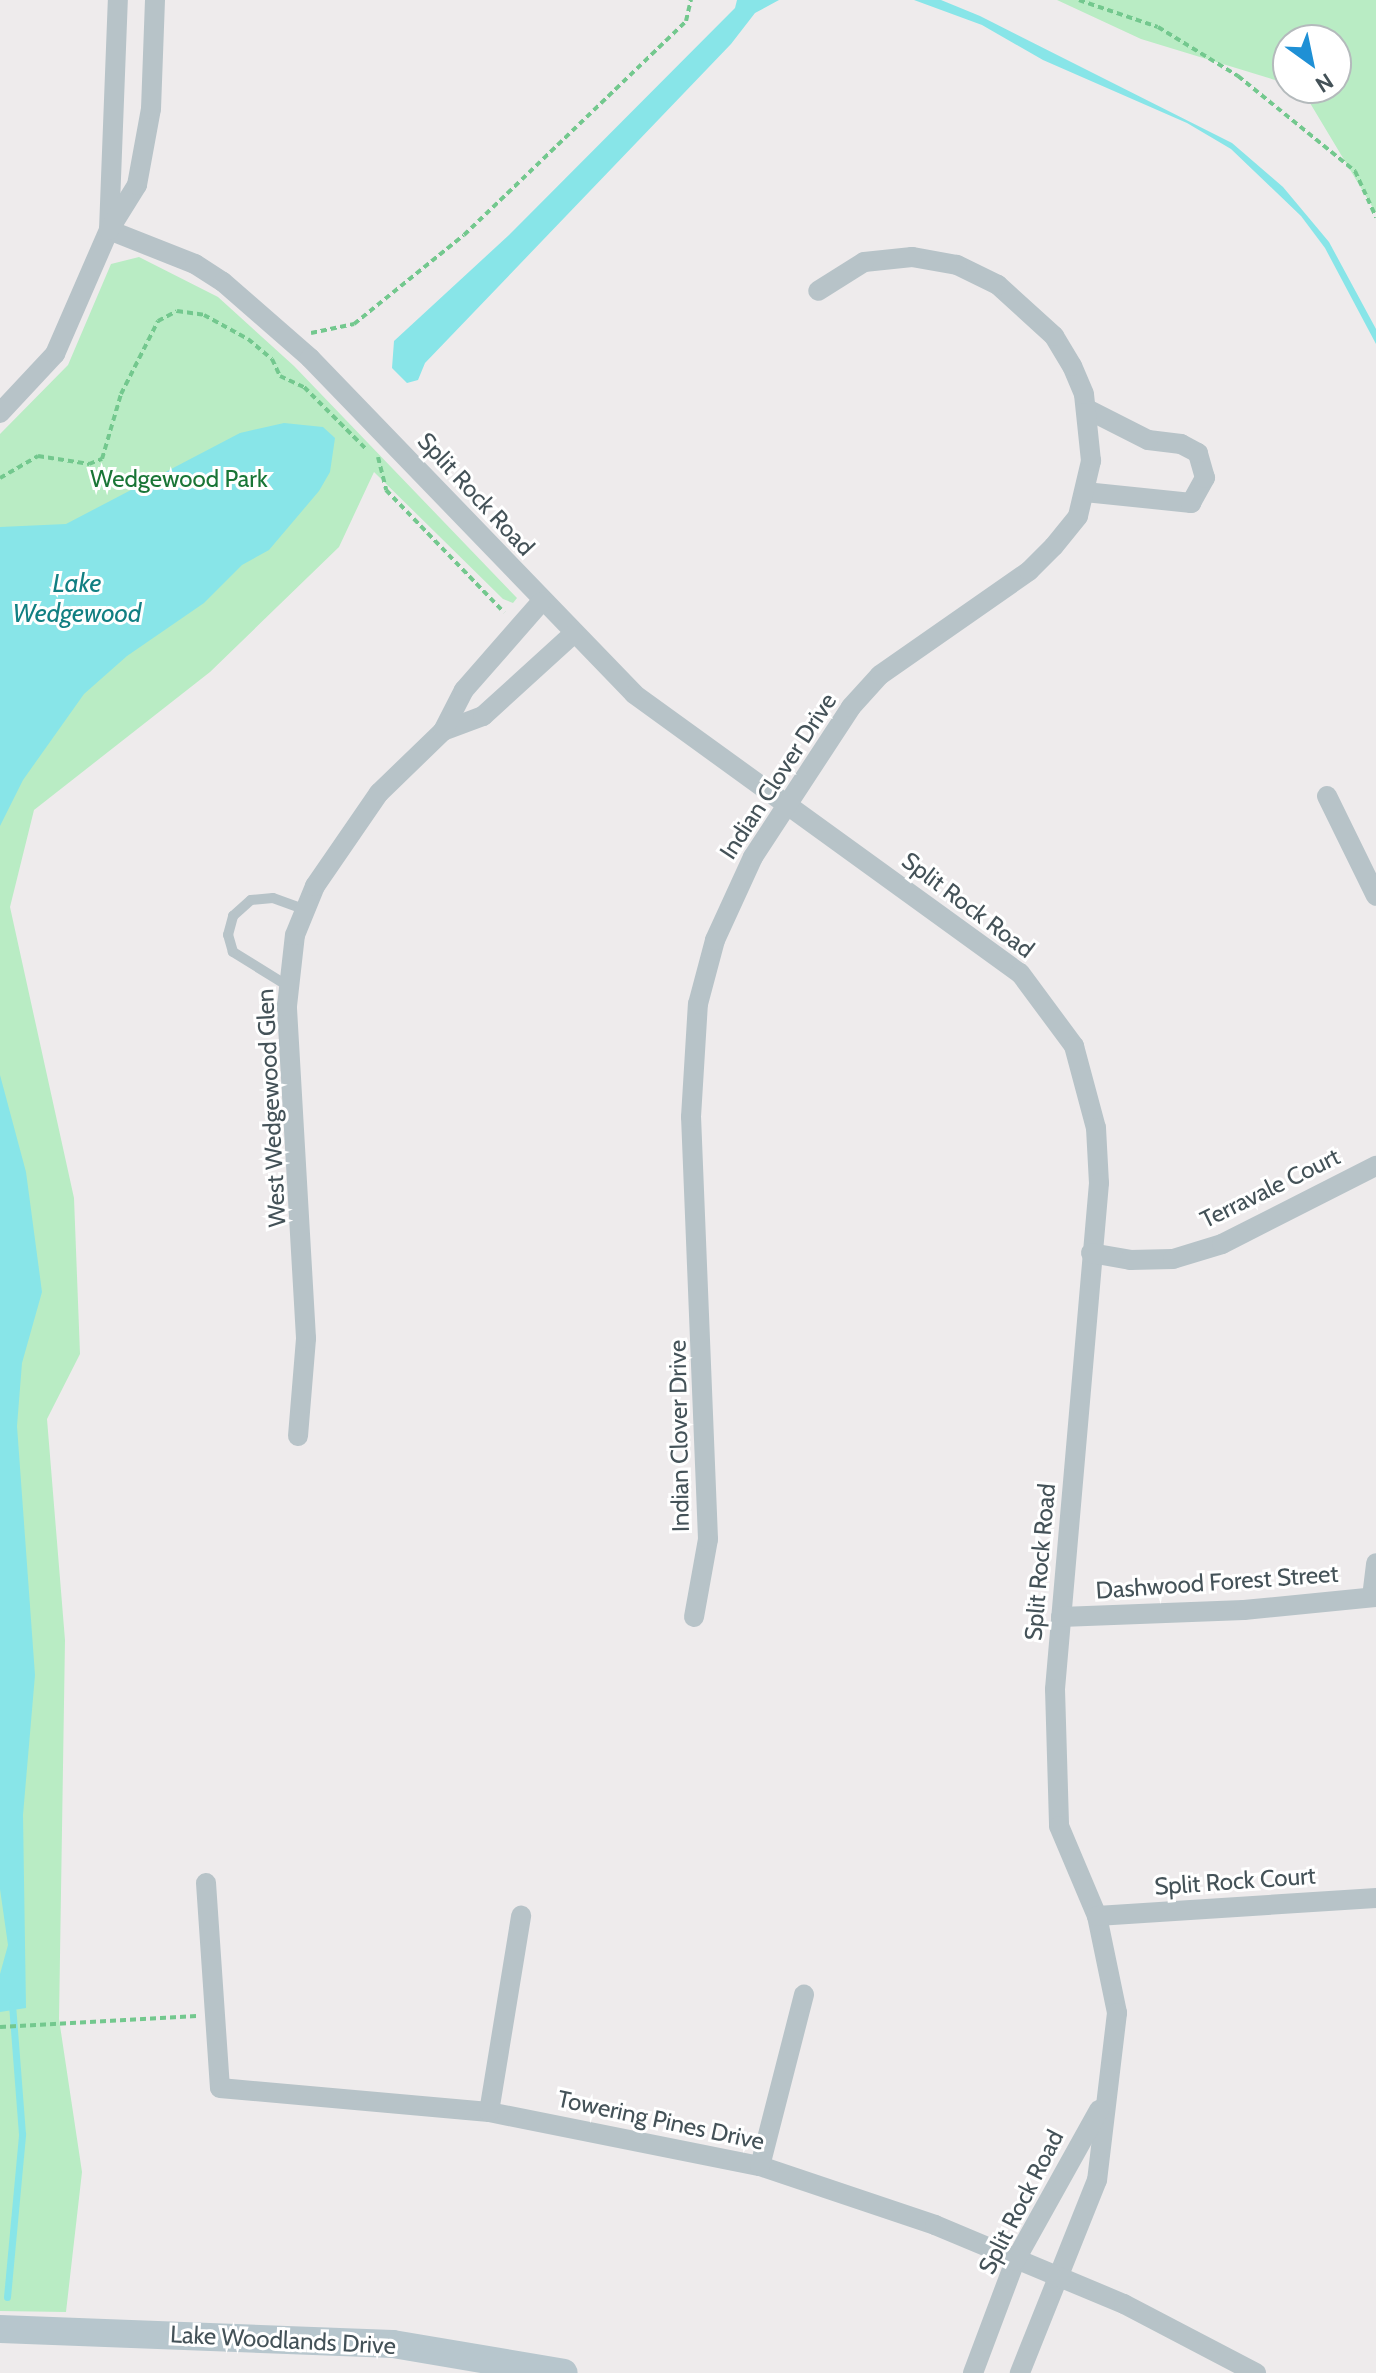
<!DOCTYPE html>
<html>
<head>
<meta charset="utf-8">
<style>
  body { margin:0 }
  #map { position:relative; width:1376px; height:2373px; overflow:hidden; background:#eeebec; font-family:Cabin,sans-serif }
  div>[style] { position:absolute }
  [style*='--x'] { left:calc(var(--x)*1px); top:calc(var(--y)*1px); width:calc(var(--w)*1px); rotate:calc(var(--a)*1deg) }
  .green>* { inset:0; background:#b9ecc4 }
  .water>* { inset:0; background:#88e5e8 }
  .stream>* { height:7px; margin:-3.5px; padding:0 3.5px; transform-origin:3.5px; border-radius:3.5px; background:#88e5e8 }
  .path>* { height:4px; margin-top:-2px; transform-origin:0; background:repeating-linear-gradient(90deg,#73c88e 0 6px,transparent 0 10px) }
  .lane>* { height:10px; margin:-5px; padding:0 5px; transform-origin:5px; border-radius:5px; background:#b7c3c8 }
  .street>* { height:20px; margin:-10px; padding:0 10px; transform-origin:10px; border-radius:10px; background:#b7c3c8 }
  .secondary>* { height:28px; margin:-14px; padding:0 14px; transform-origin:14px; border-radius:14px; background:#b7c6cd }
  span { translate:-50% -50%; white-space:nowrap; text-align:center; line-height:1.15; -webkit-text-stroke:6px #fff; paint-order:stroke }
  .park-label { font-size:24px; color:#197536 }
  .street-label { font-size:24px; color:#445258 }
  .water-label { font-size:26px; color:#117f82; font-style:italic }
  .north { position:absolute; left:1272px; top:24px; width:80px; height:80px; box-sizing:border-box; background:#fff; border:2px solid #b4babc; border-radius:50%; rotate:147deg; font-size:22px; font-weight:700; line-height:32px; text-align:center; color:#445258 }
  .north::after { content:''; display:block; margin:auto; width:28px; height:36px; background:#1f90d5; clip-path:polygon(50% 0,100% 100%,50% 72%,0 100%) }
</style>
</head>
<body>
<div id="map">
  <div class="green">
    <div style="clip-path:polygon(1057px 0,1376px 0,1376px 213px,1301px 88px,1336px 88px,1336px 40px,1288px 40px,1288px 84px,1141px 39px)"></div>
    <div style="clip-path:polygon(139px 257px,218px 297px,294px 366px,517px 598px,513px 603px,503px 599px,374px 472px,339px 547px,210px 672px,34px 810px,10px 907px,74px 1198px,80px 1354px,47px 1419px,65px 1640px,59px 2019px,82px 2172px,66px 2312px,0 2311px,0 434px,68px 365px,111px 264px)"></div>
  </div>
  <div class="water">
    <div style="clip-path:polygon(737px 0,779px 0,755px 13px,731px 44px,425px 363px,418px 380px,407px 383px,392px 368px,394px 341px,509px 235px,735px 8px)"></div>
    <div style="clip-path:polygon(914px 0,941px 0,980px 16px,1232px 143px,1283px 187px,1329px 242px,1376px 329px,1376px 344px,1325px 248px,1301px 216px,1231px 149px,1187px 123px,1043px 60px,982px 25px)"></div>
    <div style="clip-path:polygon(284px 423px,323px 427px,335px 438px,330px 472px,319px 491px,269px 550px,242px 565px,204px 603px,127px 656px,84px 694px,23px 780px,0 826px,0 527px,66px 524px,240px 433px)"></div>
    <div style="clip-path:polygon(0 1075px,26px 1172px,42px 1292px,22px 1363px,17px 1426px,35px 1675px,23px 1815px,26px 2008px,0 2012px,0 1974px,8px 1945px,0 1889px)"></div>
  </div>
  <div class="stream">
    <div style="--x:7;--y:2297;--w:164;--a:-84.7"></div>
    <div style="--x:22;--y:2134;--w:130;--a:-94.4"></div>
  </div>
  <div class="path">
    <div style="--x:1079;--y:0;--w:83;--a:18.9"></div>
    <div style="--x:1158;--y:27;--w:94;--a:31.5"></div>
    <div style="--x:1238;--y:76;--w:151;--a:39.1"></div>
    <div style="--x:1355;--y:171;--w:51;--a:65.5"></div>
    <div style="--x:311;--y:333;--w:44;--a:-11.8"></div>
    <div style="--x:354;--y:324;--w:141;--a:-39"></div>
    <div style="--x:464;--y:235;--w:308;--a:-43.9"></div>
    <div style="--x:686;--y:21;--w:22;--a:-77"></div>
    <div style="--x:378;--y:457;--w:34;--a:76"></div>
    <div style="--x:386;--y:490;--w:170;--a:46"></div>
    <div style="--x:0;--y:478;--w:44;--a:-30.1"></div>
    <div style="--x:38;--y:456;--w:52;--a:8.9"></div>
    <div style="--x:89;--y:464;--w:14;--a:-21"></div>
    <div style="--x:102;--y:459;--w:68;--a:-73.7"></div>
    <div style="--x:121;--y:394;--w:82;--a:-63.1"></div>
    <div style="--x:158;--y:321;--w:21;--a:-28"></div>
    <div style="--x:177;--y:311;--w:27;--a:8"></div>
    <div style="--x:204;--y:315;--w:50;--a:28.6"></div>
    <div style="--x:248;--y:339;--w:31;--a:40"></div>
    <div style="--x:272;--y:359;--w:19;--a:65"></div>
    <div style="--x:280;--y:376;--w:26;--a:25"></div>
    <div style="--x:304;--y:387;--w:89;--a:45"></div>
    <div style="--x:0;--y:2027;--w:197;--a:-3.2"></div>
  </div>
  <div class="lane">
    <div style="--x:288;--y:986;--w:65;--a:-148.3"></div>
    <div style="--x:233;--y:952;--w:18;--a:-106"></div>
    <div style="--x:228;--y:935;--w:20;--a:-75"></div>
    <div style="--x:233;--y:916;--w:24;--a:-42"></div>
    <div style="--x:251;--y:900;--w:22;--a:-5"></div>
    <div style="--x:273;--y:898;--w:33;--a:20"></div>
  </div>
  <div class="street">
    <div style="--x:109;--y:230;--w:92;--a:21.6"></div>
    <div style="--x:195;--y:264;--w:33;--a:33"></div>
    <div style="--x:223;--y:282;--w:116;--a:41.1"></div>
    <div style="--x:310;--y:358;--w:467;--a:46"></div>
    <div style="--x:634;--y:694;--w:476;--a:35.9"></div>
    <div style="--x:1020;--y:973;--w:91;--a:53.5"></div>
    <div style="--x:1074;--y:1046;--w:85;--a:75"></div>
    <div style="--x:1096;--y:1128;--w:55;--a:86.9"></div>
    <div style="--x:1099;--y:1183;--w:508;--a:94.97"></div>
    <div style="--x:1055;--y:1689;--w:137;--a:88.3"></div>
    <div style="--x:1059;--y:1826;--w:98;--a:67.1"></div>
    <div style="--x:1097;--y:1916;--w:99;--a:78.3"></div>
    <div style="--x:1117;--y:2013;--w:168;--a:96.8"></div>
    <div style="--x:1097;--y:2180;--w:208;--a:111.8"></div>
    <div style="--x:109;--y:230;--w:230;--a:-87.8"></div>
    <div style="--x:0;--y:413;--w:81;--a:-47"></div>
    <div style="--x:55;--y:354;--w:135;--a:-66.5"></div>
    <div style="--x:109;--y:230;--w:53;--a:-58.1"></div>
    <div style="--x:137;--y:185;--w:77;--a:-79.6"></div>
    <div style="--x:151;--y:109;--w:109;--a:-87.9"></div>
    <div style="--x:1085;--y:492;--w:107;--a:5.9"></div>
    <div style="--x:1191;--y:503;--w:29;--a:-61"></div>
    <div style="--x:1205;--y:478;--w:26;--a:-106"></div>
    <div style="--x:1198;--y:453;--w:19;--a:-152"></div>
    <div style="--x:1181;--y:444;--w:33;--a:-173"></div>
    <div style="--x:1148;--y:440;--w:68;--a:-153.1"></div>
    <div style="--x:443;--y:731;--w:43;--a:-20.6"></div>
    <div style="--x:483;--y:716;--w:122;--a:-42.3"></div>
    <div style="--x:1327;--y:796;--w:111;--a:63.9"></div>
    <div style="--x:1091;--y:1253;--w:40;--a:10"></div>
    <div style="--x:1130;--y:1260;--w:43;--a:-1.3"></div>
    <div style="--x:1173;--y:1259;--w:51;--a:-17"></div>
    <div style="--x:1222;--y:1244;--w:173;--a:-26.9"></div>
    <div style="--x:298;--y:1436;--w:98;--a:-85.3"></div>
    <div style="--x:306;--y:1338;--w:333;--a:-93.3"></div>
    <div style="--x:287;--y:1006;--w:71;--a:-83.6"></div>
    <div style="--x:295;--y:935;--w:53;--a:-67.8"></div>
    <div style="--x:315;--y:886;--w:113;--a:-55.5"></div>
    <div style="--x:379;--y:793;--w:89;--a:-44.1"></div>
    <div style="--x:443;--y:731;--w:46;--a:-62.9"></div>
    <div style="--x:464;--y:690;--w:117;--a:-48.8"></div>
    <div style="--x:1372;--y:1597;--w:34;--a:-83"></div>
    <div style="--x:694;--y:1617;--w:79;--a:-79.8"></div>
    <div style="--x:708;--y:1539;--w:422;--a:-92.3"></div>
    <div style="--x:691;--y:1117;--w:113;--a:-86.5"></div>
    <div style="--x:698;--y:1004;--w:66;--a:-75.1"></div>
    <div style="--x:715;--y:940;--w:91;--a:-65.4"></div>
    <div style="--x:753;--y:857;--w:179;--a:-56.8"></div>
    <div style="--x:851;--y:707;--w:43;--a:-47.8"></div>
    <div style="--x:880;--y:675;--w:182;--a:-34.9"></div>
    <div style="--x:1029;--y:571;--w:35;--a:-45"></div>
    <div style="--x:1054;--y:546;--w:38;--a:-51"></div>
    <div style="--x:1078;--y:516;--w:57;--a:-76.7"></div>
    <div style="--x:1091;--y:461;--w:67;--a:-96"></div>
    <div style="--x:1084;--y:394;--w:30;--a:-113"></div>
    <div style="--x:1072;--y:366;--w:35;--a:-121"></div>
    <div style="--x:1054;--y:336;--w:76;--a:-137.7"></div>
    <div style="--x:998;--y:285;--w:46;--a:-154"></div>
    <div style="--x:957;--y:265;--w:46;--a:-169.9"></div>
    <div style="--x:912;--y:257;--w:48;--a:174.1"></div>
    <div style="--x:864;--y:262;--w:54;--a:147.8"></div>
    <div style="--x:1061;--y:1617;--w:183;--a:-2.2"></div>
    <div style="--x:1244;--y:1610;--w:133;--a:-5.6"></div>
    <div style="--x:206;--y:1883;--w:205;--a:86.1"></div>
    <div style="--x:220;--y:2088;--w:270;--a:5.1"></div>
    <div style="--x:489;--y:2112;--w:276;--a:11.3"></div>
    <div style="--x:760;--y:2166;--w:185;--a:18.6"></div>
    <div style="--x:935;--y:2225;--w:205;--a:22.7"></div>
    <div style="--x:1124;--y:2304;--w:149;--a:27.6"></div>
    <div style="--x:1097;--y:1916;--w:280;--a:-3.7"></div>
    <div style="--x:489;--y:2112;--w:199;--a:-80.7"></div>
    <div style="--x:760;--y:2166;--w:177;--a:-75.6"></div>
    <div style="--x:973;--y:2373;--w:120;--a:-69.4"></div>
    <div style="--x:1015;--y:2261;--w:173;--a:-60.9"></div>
  </div>
  <div class="secondary">
    <div style="--x:0;--y:2329;--w:393;--a:2.2"></div>
    <div style="--x:393;--y:2344;--w:173;--a:9.6"></div>
  </div>
  <div class="park-label">
    <span style="left:179px;top:479px">Wedgewood Park</span>
  </div>
  <div class="street-label">
    <span style="left:476px;top:494px;rotate:47deg">Split Rock Road</span>
    <span style="left:778px;top:776px;rotate:-57deg">Indian Clover Drive</span>
    <span style="left:968px;top:905px;rotate:37deg">Split Rock Road</span>
    <span style="left:271px;top:1108px;rotate:-93deg">West Wedgewood Glen</span>
    <span style="left:1270px;top:1188px;rotate:-26deg">Terravale Court</span>
    <span style="left:679px;top:1436px;rotate:-91deg">Indian Clover Drive</span>
    <span style="left:1040px;top:1562px;rotate:-85deg">Split Rock Road</span>
    <span style="left:1217px;top:1582px;rotate:-4deg">Dashwood Forest Street</span>
    <span style="left:1235px;top:1881px;rotate:-4deg">Split Rock Court</span>
    <span style="left:661px;top:2120px;rotate:12deg">Towering Pines Drive</span>
    <span style="left:1021px;top:2202px;rotate:-63deg">Split Rock Road</span>
    <span style="left:283px;top:2340px;rotate:3deg">Lake Woodlands Drive</span>
  </div>
  <div class="water-label">
    <span style="left:77px;top:599px">Lake<br>Wedgewood</span>
  </div>
  <div class="north">N</div>
</div>
</body>
</html>
